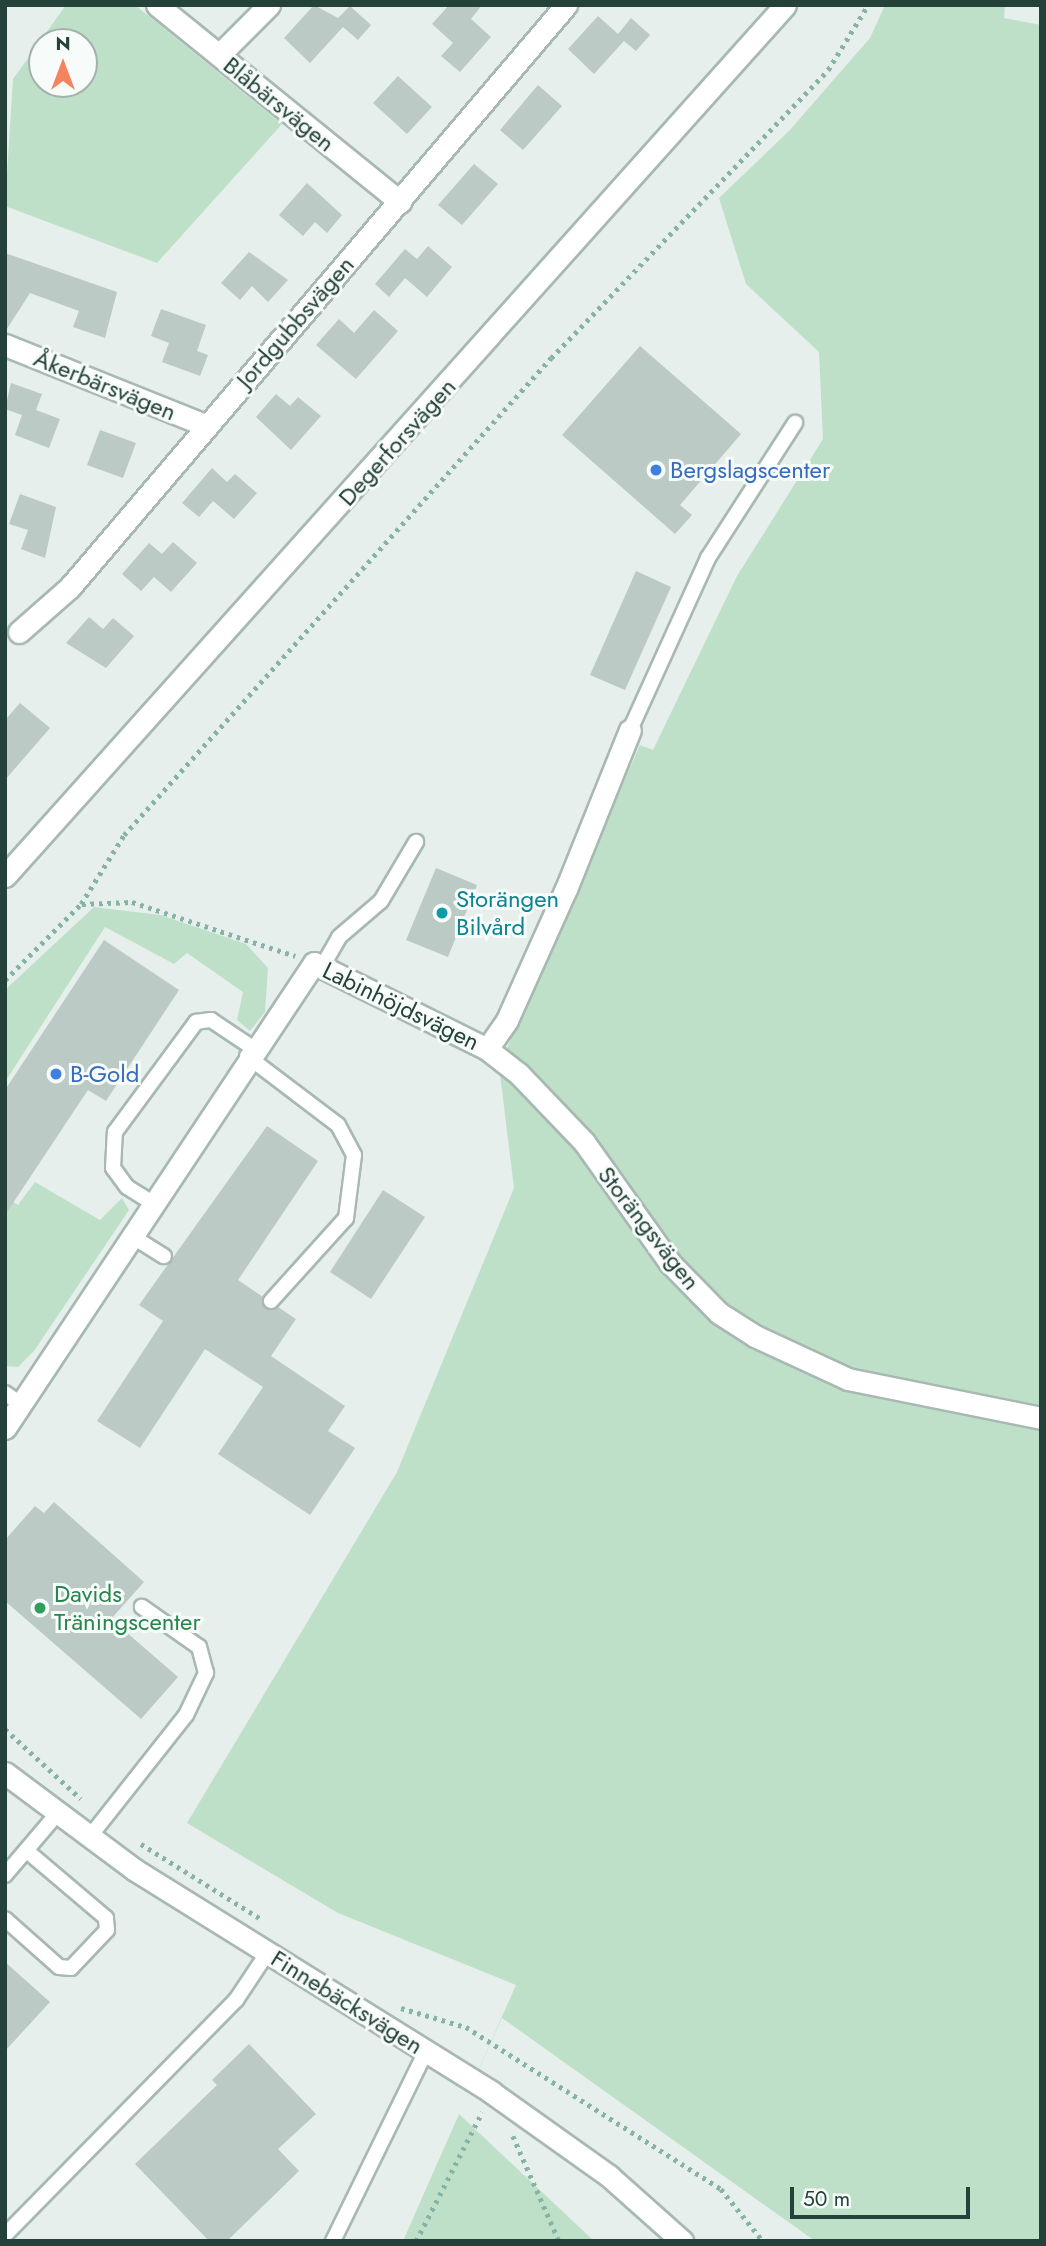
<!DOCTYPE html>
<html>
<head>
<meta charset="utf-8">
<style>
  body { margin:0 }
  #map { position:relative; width:1046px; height:2246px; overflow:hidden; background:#e6efeb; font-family:Jost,sans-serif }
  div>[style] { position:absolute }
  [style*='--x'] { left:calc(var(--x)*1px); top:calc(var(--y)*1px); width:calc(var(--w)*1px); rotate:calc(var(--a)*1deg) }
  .green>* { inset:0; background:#bfe0c8 }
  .building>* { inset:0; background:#bbcac4 }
  .path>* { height:4.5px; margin-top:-2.25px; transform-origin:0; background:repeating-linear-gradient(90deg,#86b3a5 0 3.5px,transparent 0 8.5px) }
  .roads { filter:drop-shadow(2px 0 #a8b8b2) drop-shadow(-2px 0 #a8b8b2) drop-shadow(0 2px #a8b8b2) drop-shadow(0 -2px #a8b8b2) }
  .service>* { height:14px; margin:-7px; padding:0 7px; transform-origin:7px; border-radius:7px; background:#fff }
  .minor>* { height:21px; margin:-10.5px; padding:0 10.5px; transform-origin:10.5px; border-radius:10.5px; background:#fff }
  .secondary>* { height:21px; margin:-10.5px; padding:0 10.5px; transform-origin:10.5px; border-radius:10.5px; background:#fff }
  .dots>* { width:19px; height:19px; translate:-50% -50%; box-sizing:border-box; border:4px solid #f7fbf9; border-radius:50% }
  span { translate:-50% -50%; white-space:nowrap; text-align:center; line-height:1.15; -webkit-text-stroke:6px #f7fbf9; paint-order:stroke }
  .street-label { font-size:24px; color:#24423a }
  .shop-label { font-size:24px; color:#366cbe }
  .left { translate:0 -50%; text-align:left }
  .culture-label { font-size:24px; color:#0d838f }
  .leisure-label { font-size:24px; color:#27864d }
  .frame { position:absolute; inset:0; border:7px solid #24423a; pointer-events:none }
  .north { position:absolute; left:28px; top:28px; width:70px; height:70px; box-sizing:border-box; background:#f7fbf9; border:2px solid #a3b1ad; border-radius:50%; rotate:0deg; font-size:19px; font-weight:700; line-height:28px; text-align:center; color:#24423a }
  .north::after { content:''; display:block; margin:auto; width:24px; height:32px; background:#f4845f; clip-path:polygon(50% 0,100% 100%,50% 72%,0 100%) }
  .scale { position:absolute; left:790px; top:2187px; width:180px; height:32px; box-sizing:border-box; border:4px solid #24423a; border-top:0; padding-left:9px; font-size:21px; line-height:24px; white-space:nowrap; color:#24423a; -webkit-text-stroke:5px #f7fbf9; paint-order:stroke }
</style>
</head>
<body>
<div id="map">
  <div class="green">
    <div style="clip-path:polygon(evenodd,66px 5px,135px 5px,282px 124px,157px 263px,5px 206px,13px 79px,66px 5px,42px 42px,84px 42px,84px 84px,42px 84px,42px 42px)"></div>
    <div style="clip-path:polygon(885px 5px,1005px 5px,1004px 18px,1041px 25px,1041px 2241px,815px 2241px,502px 2018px,459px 2114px,594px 2241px,403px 2241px,516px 1985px,338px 1913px,187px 1823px,397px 1472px,514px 1188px,499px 1066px,640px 745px,653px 750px,737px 576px,823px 439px,819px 352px,746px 284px,719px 198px,789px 131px,870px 38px)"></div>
    <div style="clip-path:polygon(94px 907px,160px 915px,246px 944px,268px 968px,265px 1012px,250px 1031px,237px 1020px,243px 992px,187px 953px,174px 964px,105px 927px,5px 1082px,5px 990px)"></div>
    <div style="clip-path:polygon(35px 1182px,100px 1220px,122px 1198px,129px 1210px,34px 1351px,18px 1367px,5px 1366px,5px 1197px,18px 1205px)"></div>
  </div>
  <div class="building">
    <div style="clip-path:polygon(314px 5px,338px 18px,350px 6px,371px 25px,358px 40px,343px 27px,310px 63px,284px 38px)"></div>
    <div style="clip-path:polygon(449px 5px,482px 5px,471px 19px,491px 37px,460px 72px,441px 56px,453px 43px,432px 24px)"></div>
    <div style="clip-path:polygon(598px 16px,618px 34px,631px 18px,650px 35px,636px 51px,624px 41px,594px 74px,568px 49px)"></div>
    <div style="clip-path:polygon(398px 76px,432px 107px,407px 134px,373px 103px)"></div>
    <div style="clip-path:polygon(538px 85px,562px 106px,523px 150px,500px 130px)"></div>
    <div style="clip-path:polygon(474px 164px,498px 184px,462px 225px,438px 205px)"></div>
    <div style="clip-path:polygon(307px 183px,342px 215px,327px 233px,315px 222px,303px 236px,279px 215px)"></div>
    <div style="clip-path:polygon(428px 246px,452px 267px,427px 297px,405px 278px,389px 297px,375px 284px,405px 249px,417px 259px)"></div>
    <div style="clip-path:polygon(249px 252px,288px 280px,268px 302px,252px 286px,240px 300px,221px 283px)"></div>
    <div style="clip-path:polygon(5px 253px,117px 292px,105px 338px,73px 327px,79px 311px,30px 293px,5px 332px)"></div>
    <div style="clip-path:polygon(161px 309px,206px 325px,197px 351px,208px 355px,200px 376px,162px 362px,169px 343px,151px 336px)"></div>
    <div style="clip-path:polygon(374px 310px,398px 331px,356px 379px,316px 345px,339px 319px,354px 333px)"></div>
    <div style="clip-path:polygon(640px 346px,741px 434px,680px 505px,692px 515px,675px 534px,562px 435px)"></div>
    <div style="clip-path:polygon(11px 383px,42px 394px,36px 410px,60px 419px,49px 448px,15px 435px,22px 415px,5px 409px)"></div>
    <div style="clip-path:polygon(276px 394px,290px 406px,298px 397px,321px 416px,291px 450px,256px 417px)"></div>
    <div style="clip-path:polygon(100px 430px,136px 443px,123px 478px,87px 465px)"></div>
    <div style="clip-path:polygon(212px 468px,227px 482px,235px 474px,257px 493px,234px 519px,213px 501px,199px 517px,182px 503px)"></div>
    <div style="clip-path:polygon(20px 494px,56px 507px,45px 558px,21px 549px,28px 530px,9px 524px)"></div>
    <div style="clip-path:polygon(173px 542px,197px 563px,171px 592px,154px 577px,141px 591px,122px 574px,149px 543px,162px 554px)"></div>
    <div style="clip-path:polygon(636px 571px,671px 587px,625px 690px,590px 675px)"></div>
    <div style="clip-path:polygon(89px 617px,103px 629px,113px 618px,134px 636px,106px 668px,66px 643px)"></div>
    <div style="clip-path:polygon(20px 703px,50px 728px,5px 780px,5px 720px)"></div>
    <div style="clip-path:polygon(436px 868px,477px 885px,448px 957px,406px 940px)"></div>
    <div style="clip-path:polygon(104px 940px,179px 990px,106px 1101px,88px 1090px,5px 1215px,5px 1090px)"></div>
    <div style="clip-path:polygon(267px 1126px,318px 1161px,238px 1280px,263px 1297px,265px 1309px,278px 1307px,296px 1319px,271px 1356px,345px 1406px,328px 1431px,355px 1448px,310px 1515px,218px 1454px,263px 1387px,205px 1349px,140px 1448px,97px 1421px,163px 1321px,139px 1305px)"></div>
    <div style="clip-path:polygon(383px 1190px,425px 1217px,371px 1299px,330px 1272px)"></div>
    <div style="clip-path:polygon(54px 1502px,144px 1582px,111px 1619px,178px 1677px,141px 1719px,5px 1601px,5px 1540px,35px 1506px,44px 1513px)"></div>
    <div style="clip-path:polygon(5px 1962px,50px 2002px,5px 2051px)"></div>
    <div style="clip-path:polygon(249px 2044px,316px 2114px,278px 2149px,299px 2171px,227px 2241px,209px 2241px,135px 2164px,217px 2085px,212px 2080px)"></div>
  </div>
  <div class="path">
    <div style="--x:82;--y:904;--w:50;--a:-2.3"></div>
    <div style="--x:132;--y:902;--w:172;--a:18.3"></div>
    <div style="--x:5;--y:980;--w:107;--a:-45"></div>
    <div style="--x:81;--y:904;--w:81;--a:-58.1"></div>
    <div style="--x:124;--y:835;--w:640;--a:-48.17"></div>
    <div style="--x:551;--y:358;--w:400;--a:-46.1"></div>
    <div style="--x:828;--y:70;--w:76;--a:-58.4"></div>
    <div style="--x:5;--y:1729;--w:103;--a:42.6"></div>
    <div style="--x:141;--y:1844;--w:142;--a:32"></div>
    <div style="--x:401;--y:2008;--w:68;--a:16.3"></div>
    <div style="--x:466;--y:2027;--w:302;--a:32.4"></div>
    <div style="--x:721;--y:2189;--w:67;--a:51.1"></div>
    <div style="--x:513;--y:2136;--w:115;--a:66.3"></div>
    <div style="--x:416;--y:2241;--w:145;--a:-62.9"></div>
  </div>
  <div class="roads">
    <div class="service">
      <div style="--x:630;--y:730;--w:189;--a:-65.6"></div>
      <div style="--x:708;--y:558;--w:161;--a:-57.2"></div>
      <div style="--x:322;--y:967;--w:34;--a:-60"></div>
      <div style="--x:339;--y:937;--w:55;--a:-40.6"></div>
      <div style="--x:381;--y:901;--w:69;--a:-59.3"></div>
      <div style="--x:247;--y:1056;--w:114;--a:37.2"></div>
      <div style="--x:338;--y:1125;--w:34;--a:62"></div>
      <div style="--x:354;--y:1155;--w:64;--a:97.2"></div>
      <div style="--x:346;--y:1218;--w:112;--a:132.1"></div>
      <div style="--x:151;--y:1202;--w:28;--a:-148"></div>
      <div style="--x:127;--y:1187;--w:24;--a:-126"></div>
      <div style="--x:113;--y:1168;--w:36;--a:-87"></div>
      <div style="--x:115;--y:1132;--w:137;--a:-53.6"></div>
      <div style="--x:196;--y:1022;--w:15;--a:-8"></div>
      <div style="--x:211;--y:1020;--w:50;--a:33.7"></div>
      <div style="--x:130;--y:1235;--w:40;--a:32"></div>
      <div style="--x:5;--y:1393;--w:19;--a:35"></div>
      <div style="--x:88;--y:1839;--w:158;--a:-51.7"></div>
      <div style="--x:186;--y:1715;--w:47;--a:-64.5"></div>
      <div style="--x:206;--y:1673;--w:27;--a:-105"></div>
      <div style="--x:199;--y:1647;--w:70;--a:-144.9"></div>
      <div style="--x:5;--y:1875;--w:79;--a:-49.6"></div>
      <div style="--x:5;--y:1919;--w:72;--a:41.6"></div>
      <div style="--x:59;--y:1967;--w:12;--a:5"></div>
      <div style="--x:71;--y:1968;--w:52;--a:-46.5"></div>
      <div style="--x:107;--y:1930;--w:12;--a:-95"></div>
      <div style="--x:106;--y:1918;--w:104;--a:-139.7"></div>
      <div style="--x:5;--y:2235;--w:330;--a:-45.5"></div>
      <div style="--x:236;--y:2000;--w:58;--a:-56.3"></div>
      <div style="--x:333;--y:2241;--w:212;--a:-63.9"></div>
    </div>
    <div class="minor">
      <div style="--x:157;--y:5;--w:313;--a:39"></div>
      <div style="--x:219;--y:55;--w:71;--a:-45"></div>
      <div style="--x:5;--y:345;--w:215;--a:21.8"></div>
      <div style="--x:19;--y:632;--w:68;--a:-41.4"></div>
      <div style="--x:70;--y:587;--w:765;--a:-49.56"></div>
      <div style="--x:487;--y:1049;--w:35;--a:-55"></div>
      <div style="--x:507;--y:1020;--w:144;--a:-65.8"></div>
      <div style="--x:566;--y:889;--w:171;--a:-68.1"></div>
      <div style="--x:5;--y:1428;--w:558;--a:-56.4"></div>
      <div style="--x:314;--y:963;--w:193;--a:26.4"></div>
      <div style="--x:487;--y:1049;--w:41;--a:38"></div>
      <div style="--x:519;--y:1074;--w:94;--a:46.3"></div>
      <div style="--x:584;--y:1142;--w:148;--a:54.6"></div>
      <div style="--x:670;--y:1263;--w:70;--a:45.6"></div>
      <div style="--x:719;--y:1313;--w:43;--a:32.6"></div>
      <div style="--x:755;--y:1336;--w:102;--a:24.8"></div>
      <div style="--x:848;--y:1379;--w:197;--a:11.4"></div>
      <div style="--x:5;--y:1773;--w:162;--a:36.7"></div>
      <div style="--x:135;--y:1870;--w:420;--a:31.9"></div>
      <div style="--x:491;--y:2092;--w:145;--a:35.4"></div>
      <div style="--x:609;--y:2176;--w:98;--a:41.7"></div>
    </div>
    <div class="secondary">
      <div style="--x:5;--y:876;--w:1169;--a:-48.15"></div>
    </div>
  </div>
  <div class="dots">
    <div style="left:656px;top:470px;background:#3f7fe0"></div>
    <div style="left:442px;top:913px;background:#0f9aa8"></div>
    <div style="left:56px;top:1074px;background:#3f7fe0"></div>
    <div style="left:40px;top:1608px;background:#2e9e5b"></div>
  </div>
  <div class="street-label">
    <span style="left:279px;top:104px;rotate:39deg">Blåbärsvägen</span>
    <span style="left:295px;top:322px;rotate:-49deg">Jordgubbsvägen</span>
    <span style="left:105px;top:385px;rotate:22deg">Åkerbärsvägen</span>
    <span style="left:397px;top:442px;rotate:-48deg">Degerforsvägen</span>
    <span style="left:401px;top:1006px;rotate:26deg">Labinhöjdsvägen</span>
    <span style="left:649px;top:1228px;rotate:52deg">Storängsvägen</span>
    <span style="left:347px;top:2002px;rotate:32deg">Finnebäcksvägen</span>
  </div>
  <div class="shop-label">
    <span class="left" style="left:670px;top:470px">Bergslagscenter</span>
    <span class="left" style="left:70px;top:1074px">B-Gold</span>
  </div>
  <div class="culture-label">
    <span class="left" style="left:456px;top:913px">Storängen<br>Bilvård</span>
  </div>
  <div class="leisure-label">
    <span class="left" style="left:54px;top:1608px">Davids<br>Träningscenter</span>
  </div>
  <div class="frame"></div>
  <div class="north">N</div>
  <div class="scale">50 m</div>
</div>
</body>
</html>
